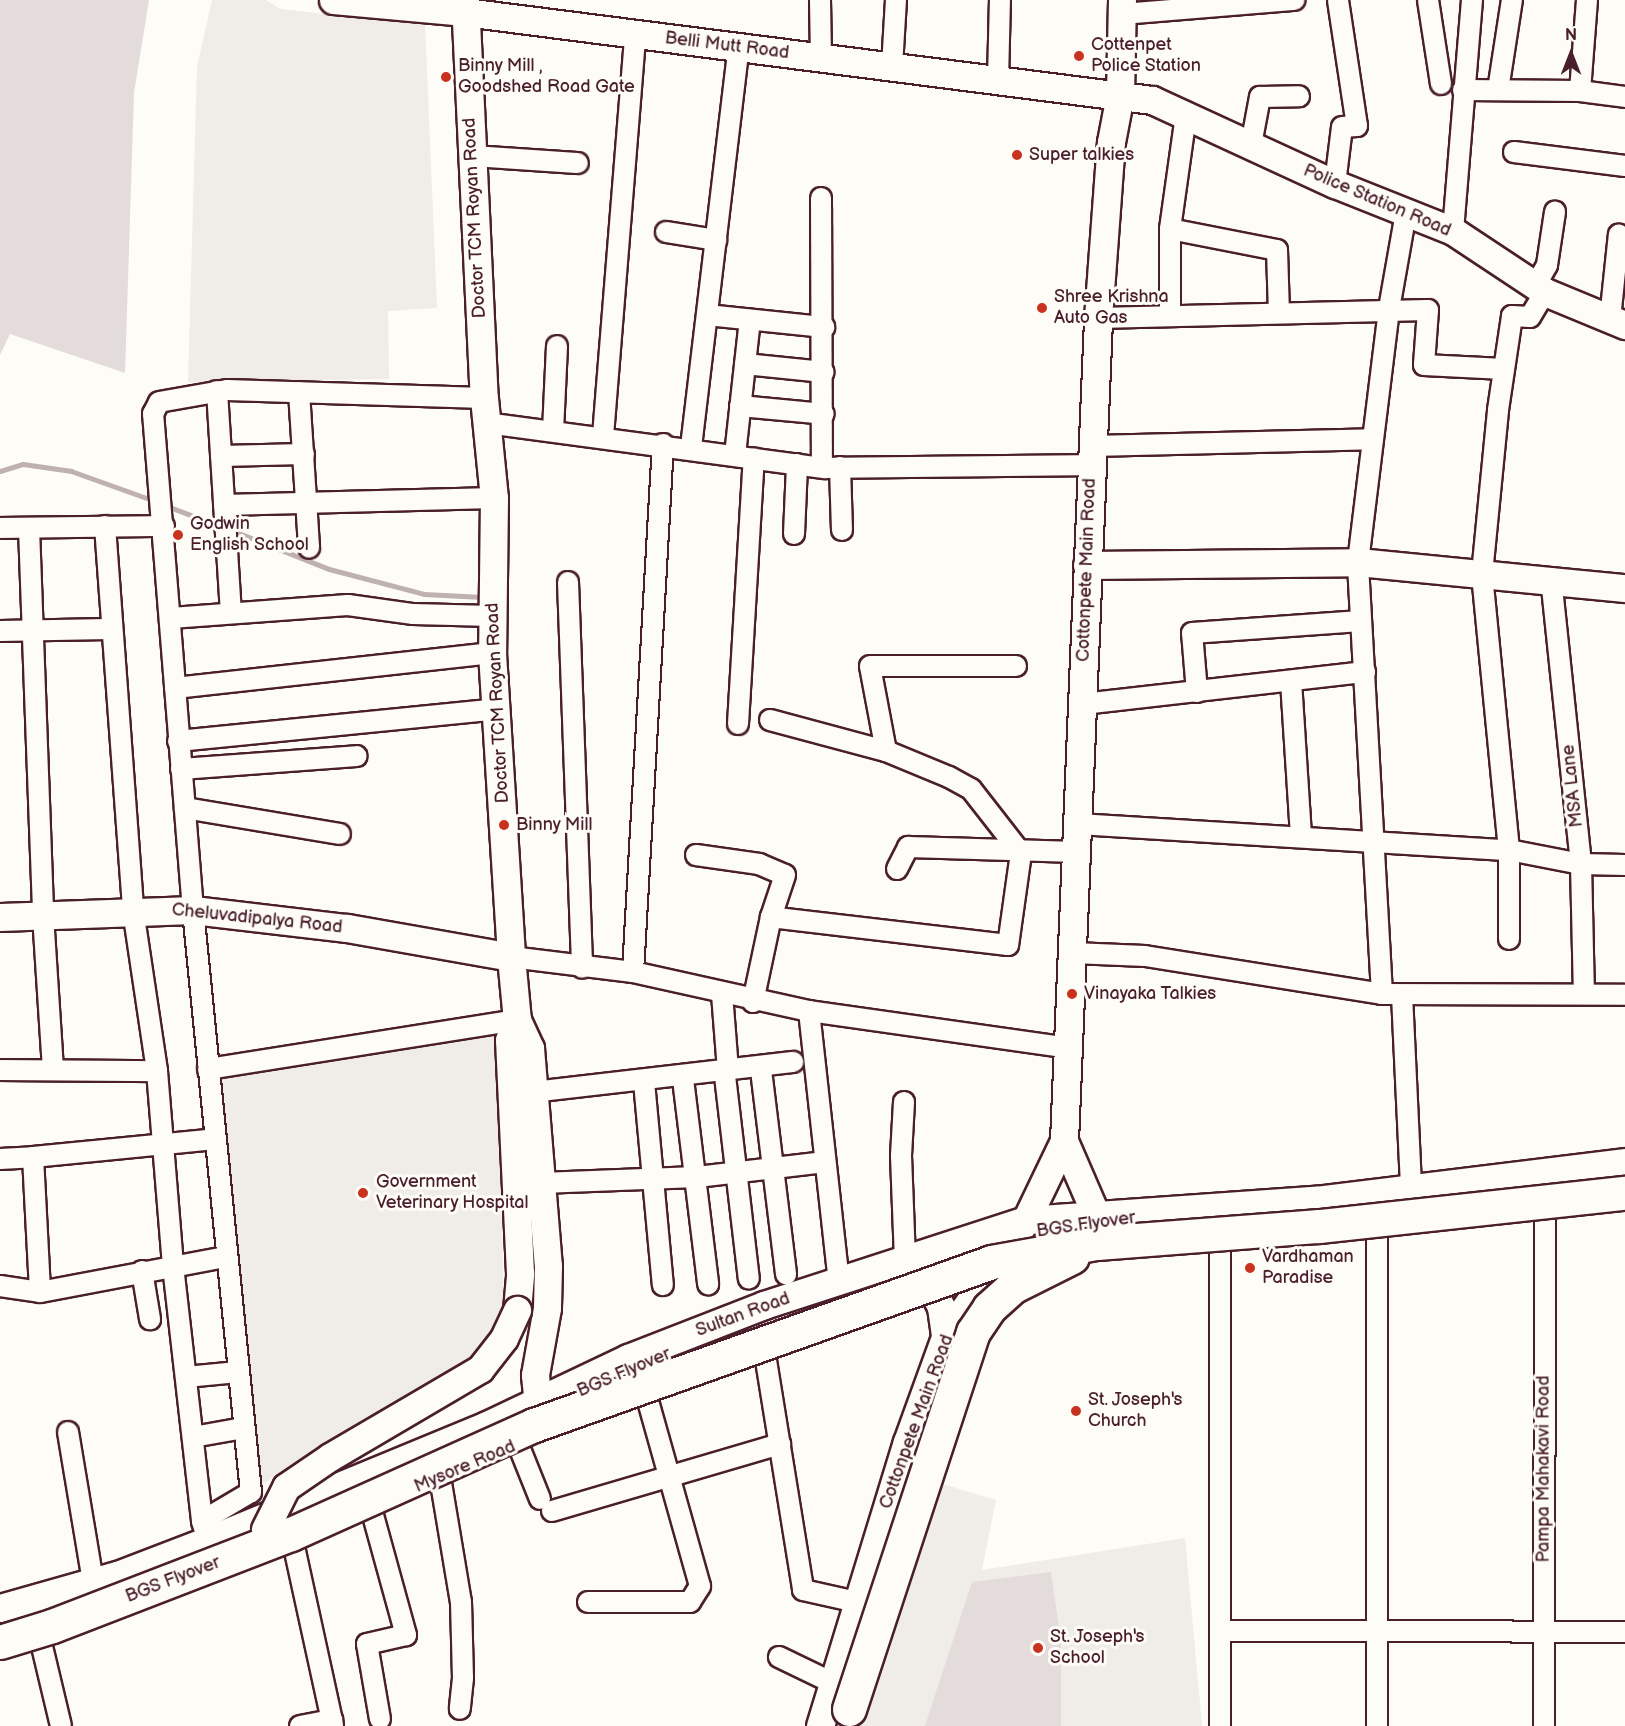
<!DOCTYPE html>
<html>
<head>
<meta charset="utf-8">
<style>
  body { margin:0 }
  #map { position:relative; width:1625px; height:1726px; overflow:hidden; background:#fdfcf7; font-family:"Balsamiq Sans",sans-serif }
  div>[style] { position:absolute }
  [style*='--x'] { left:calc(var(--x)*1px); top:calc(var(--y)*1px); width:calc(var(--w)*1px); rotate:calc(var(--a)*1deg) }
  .built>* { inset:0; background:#f0ece8 }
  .green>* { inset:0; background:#e3dcda }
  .stream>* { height:5px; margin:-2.5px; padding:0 2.5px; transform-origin:2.5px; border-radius:2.5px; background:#c0b1b1 }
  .roads { filter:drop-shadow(2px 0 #4a1f2b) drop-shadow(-2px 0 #4a1f2b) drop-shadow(0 2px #4a1f2b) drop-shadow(0 -2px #4a1f2b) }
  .street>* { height:20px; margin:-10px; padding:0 10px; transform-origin:10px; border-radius:10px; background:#fdfcf7 }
  .secondary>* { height:27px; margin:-13.5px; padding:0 13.5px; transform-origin:13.5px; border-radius:13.5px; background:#fdfcf7 }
  .bridges { filter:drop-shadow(2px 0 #4a1f2b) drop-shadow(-2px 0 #4a1f2b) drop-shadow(0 2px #4a1f2b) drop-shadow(0 -2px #4a1f2b) }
  .secondary-bridge>* { height:27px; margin:-13.5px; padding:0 13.5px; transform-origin:13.5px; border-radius:13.5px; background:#fdfcf7 }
  .highway-bridge>* { height:33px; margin:-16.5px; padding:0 16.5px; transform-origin:16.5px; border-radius:16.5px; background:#fdfcf7 }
  .dots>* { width:16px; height:16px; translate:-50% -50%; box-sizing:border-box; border:3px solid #fdfcf7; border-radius:50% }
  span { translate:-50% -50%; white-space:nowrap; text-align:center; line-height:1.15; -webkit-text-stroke:6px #fdfcf7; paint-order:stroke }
  .street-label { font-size:18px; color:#4a1f2b }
  .poi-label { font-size:18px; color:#4a1f2b }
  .left { translate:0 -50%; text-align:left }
  .north { position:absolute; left:1541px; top:24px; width:60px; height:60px; -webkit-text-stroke:4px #fdfcf7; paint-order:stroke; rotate:0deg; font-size:16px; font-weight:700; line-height:24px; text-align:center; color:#4a1f2b }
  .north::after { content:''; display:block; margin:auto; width:21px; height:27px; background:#4a1f2b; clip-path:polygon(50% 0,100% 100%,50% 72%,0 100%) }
</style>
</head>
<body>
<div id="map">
  <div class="built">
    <div style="clip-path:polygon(212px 0,266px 0,280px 9px,425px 25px,437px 308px,388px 311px,389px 379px,188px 382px,197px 67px)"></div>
    <div style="clip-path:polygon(497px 1030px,504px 1309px,466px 1370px,299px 1459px,252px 1492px,215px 1077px)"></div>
    <div style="clip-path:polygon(936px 1482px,996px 1500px,982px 1570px,1185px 1538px,1202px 1726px,856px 1726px)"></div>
  </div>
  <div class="green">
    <div style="clip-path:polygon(0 0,149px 0,134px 93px,125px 373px,10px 334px,0 355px)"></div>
    <div style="clip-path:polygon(1051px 1572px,1061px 1643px,1061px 1726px,925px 1726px,972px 1582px)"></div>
  </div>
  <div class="stream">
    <div style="--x:0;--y:471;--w:24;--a:-17"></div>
    <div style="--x:23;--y:464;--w:49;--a:8.3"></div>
    <div style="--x:71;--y:471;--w:89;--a:19.7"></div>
    <div style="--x:164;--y:505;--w:60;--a:20.6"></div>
    <div style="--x:231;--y:530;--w:105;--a:21.7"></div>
    <div style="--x:329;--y:569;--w:98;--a:14.7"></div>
    <div style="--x:424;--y:594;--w:59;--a:2.9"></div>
  </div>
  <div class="roads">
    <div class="street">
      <div style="--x:820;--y:0;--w:58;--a:89"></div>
      <div style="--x:1428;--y:0;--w:85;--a:81.2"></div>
      <div style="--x:1123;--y:14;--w:172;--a:-4.7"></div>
      <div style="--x:892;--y:67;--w:67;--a:-86.6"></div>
      <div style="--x:998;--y:80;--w:80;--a:-88.6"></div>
      <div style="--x:1463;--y:90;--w:117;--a:0.5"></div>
      <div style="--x:1580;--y:91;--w:45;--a:7.6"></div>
      <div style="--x:1498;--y:90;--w:91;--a:-81.2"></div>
      <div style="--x:1580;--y:91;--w:91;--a:-85.6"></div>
      <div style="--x:1251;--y:145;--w:49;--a:-79.4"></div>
      <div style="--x:1260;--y:97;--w:39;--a:-1"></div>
      <div style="--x:1514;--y:152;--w:112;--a:7.2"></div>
      <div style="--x:472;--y:156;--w:106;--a:3.8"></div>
      <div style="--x:1335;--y:184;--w:57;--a:-83"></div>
      <div style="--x:1342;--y:127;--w:15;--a:-4"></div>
      <div style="--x:1357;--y:126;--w:127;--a:-98.6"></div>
      <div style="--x:821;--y:198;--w:269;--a:89.8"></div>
      <div style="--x:1170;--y:229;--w:109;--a:11.1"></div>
      <div style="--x:1277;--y:250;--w:62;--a:88.2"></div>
      <div style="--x:1453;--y:231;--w:232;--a:-85.3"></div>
      <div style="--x:666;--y:232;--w:51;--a:9.1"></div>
      <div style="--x:1535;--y:286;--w:24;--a:-60"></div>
      <div style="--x:1547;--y:265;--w:54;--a:-81.4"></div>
      <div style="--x:707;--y:315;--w:118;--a:5.9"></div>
      <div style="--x:1170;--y:315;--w:86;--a:-90"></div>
      <div style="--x:1170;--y:229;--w:115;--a:-82"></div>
      <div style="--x:1098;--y:318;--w:330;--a:-1.4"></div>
      <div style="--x:1428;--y:310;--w:55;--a:94.2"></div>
      <div style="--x:1424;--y:365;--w:80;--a:2.9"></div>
      <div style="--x:1610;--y:319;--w:85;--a:-84"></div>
      <div style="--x:745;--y:364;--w:79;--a:5.8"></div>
      <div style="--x:217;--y:391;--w:222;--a:86.4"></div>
      <div style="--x:299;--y:392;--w:156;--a:86.3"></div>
      <div style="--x:740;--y:406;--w:84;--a:5.4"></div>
      <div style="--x:486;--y:423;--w:342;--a:7.6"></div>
      <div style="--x:825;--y:468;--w:266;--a:-0.6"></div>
      <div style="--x:553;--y:431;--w:85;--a:-87.3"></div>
      <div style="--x:603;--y:436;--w:403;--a:-85.4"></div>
      <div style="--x:1092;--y:446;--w:281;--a:-1.4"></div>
      <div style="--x:691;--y:447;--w:403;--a:-83.2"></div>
      <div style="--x:735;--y:455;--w:136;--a:-83.7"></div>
      <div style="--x:221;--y:456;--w:83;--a:-1.4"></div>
      <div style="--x:840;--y:467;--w:63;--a:88.2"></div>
      <div style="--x:224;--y:505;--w:270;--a:-1.5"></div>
      <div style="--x:105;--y:526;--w:385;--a:85.8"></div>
      <div style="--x:133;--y:910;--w:163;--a:81.5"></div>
      <div style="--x:157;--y:1071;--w:196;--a:85.3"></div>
      <div style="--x:173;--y:1266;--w:257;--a:83.5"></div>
      <div style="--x:0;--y:528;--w:164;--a:-0.7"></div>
      <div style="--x:29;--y:528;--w:387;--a:87.9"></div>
      <div style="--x:43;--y:915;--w:155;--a:86.3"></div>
      <div style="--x:794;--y:534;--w:70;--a:-87.5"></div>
      <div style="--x:1551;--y:578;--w:288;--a:84"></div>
      <div style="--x:1581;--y:864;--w:130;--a:88.7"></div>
      <div style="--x:568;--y:582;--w:386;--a:87.9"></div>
      <div style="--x:171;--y:618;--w:177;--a:-4.2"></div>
      <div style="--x:348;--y:605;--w:66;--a:7.9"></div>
      <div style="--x:413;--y:614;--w:79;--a:1.5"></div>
      <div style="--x:0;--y:631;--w:109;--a:-1.1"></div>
      <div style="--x:1291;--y:681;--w:155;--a:86.3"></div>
      <div style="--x:175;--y:688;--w:319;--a:-6.3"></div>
      <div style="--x:1197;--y:692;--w:59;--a:-94.8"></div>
      <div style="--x:1192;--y:633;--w:169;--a:-4.1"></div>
      <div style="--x:1083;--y:704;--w:284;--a:-6.5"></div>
      <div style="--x:770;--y:720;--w:120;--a:15"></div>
      <div style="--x:886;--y:751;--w:68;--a:22.4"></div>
      <div style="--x:949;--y:777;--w:25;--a:29"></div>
      <div style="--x:971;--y:789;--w:81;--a:52"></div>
      <div style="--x:1021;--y:853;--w:93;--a:98"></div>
      <div style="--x:1008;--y:945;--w:239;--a:-173.3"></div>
      <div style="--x:738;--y:724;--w:266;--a:-86.6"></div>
      <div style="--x:178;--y:741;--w:320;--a:-5.7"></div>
      <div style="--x:886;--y:751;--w:86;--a:-100.7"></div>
      <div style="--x:870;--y:666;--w:146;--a:0"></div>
      <div style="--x:181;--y:769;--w:176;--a:-4.2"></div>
      <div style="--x:185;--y:808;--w:157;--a:9.5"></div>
      <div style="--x:1078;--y:824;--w:432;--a:3.5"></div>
      <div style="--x:1509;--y:850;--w:73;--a:11"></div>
      <div style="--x:1581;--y:864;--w:44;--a:1.3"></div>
      <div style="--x:696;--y:855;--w:64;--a:8.1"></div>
      <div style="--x:759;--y:864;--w:28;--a:23"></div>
      <div style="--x:785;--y:875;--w:44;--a:108.4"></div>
      <div style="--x:771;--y:917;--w:87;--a:102"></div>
      <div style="--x:897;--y:869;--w:25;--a:-63"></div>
      <div style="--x:908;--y:847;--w:169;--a:1.7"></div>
      <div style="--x:1509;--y:939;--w:89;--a:-90"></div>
      <div style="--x:1509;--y:850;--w:277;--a:-95.6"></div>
      <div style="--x:1482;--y:574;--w:165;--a:-84.4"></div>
      <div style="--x:1498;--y:410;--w:95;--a:-81.5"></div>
      <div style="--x:1512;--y:316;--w:18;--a:3"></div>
      <div style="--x:1530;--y:317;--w:29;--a:-59"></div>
      <div style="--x:1073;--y:953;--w:72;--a:2.4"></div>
      <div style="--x:1145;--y:956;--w:240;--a:9.1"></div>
      <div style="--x:1382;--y:994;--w:243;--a:0.2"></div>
      <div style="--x:511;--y:957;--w:123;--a:7"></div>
      <div style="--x:633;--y:972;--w:180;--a:12.5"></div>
      <div style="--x:809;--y:1011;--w:263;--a:8.1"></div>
      <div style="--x:633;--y:972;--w:529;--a:-86.75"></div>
      <div style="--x:722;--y:994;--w:76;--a:85.5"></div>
      <div style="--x:1382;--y:994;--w:433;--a:-93.2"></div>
      <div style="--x:1358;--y:562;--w:255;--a:-83"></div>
      <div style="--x:1389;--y:309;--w:97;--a:-80"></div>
      <div style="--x:1402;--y:995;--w:193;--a:87.3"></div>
      <div style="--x:809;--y:1011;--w:273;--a:83.7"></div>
      <div style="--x:208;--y:1069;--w:313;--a:-9"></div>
      <div style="--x:0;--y:1070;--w:157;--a:0.4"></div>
      <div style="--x:761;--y:1070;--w:206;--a:83"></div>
      <div style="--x:725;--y:1076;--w:204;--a:83.3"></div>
      <div style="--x:683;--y:1079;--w:207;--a:83"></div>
      <div style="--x:644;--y:1082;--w:204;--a:84.7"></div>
      <div style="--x:533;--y:1092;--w:262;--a:-6.6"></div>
      <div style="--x:904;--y:1102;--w:54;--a:93.2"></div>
      <div style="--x:901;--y:1156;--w:103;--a:87.8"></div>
      <div style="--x:33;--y:1157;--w:183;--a:-5.6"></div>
      <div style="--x:0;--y:1159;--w:33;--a:-3"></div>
      <div style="--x:33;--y:1157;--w:135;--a:87"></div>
      <div style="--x:541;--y:1183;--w:156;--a:-2.2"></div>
      <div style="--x:697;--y:1177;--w:129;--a:-6.7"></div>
      <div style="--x:1220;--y:1240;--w:486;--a:90"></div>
      <div style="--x:142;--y:1271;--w:49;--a:80.5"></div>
      <div style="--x:0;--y:1286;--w:40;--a:8.5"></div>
      <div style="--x:40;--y:1292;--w:188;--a:-10.7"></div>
      <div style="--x:764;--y:1348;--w:245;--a:80.8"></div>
      <div style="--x:803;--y:1590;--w:55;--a:12.5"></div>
      <div style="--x:186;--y:1377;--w:52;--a:-5.5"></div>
      <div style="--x:68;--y:1432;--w:152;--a:80.5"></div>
      <div style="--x:193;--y:1437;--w:52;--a:-10"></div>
      <div style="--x:518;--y:1444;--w:59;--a:68.2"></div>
      <div style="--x:440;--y:1477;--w:127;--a:80.5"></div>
      <div style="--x:461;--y:1602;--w:76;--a:88.5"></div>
      <div style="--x:463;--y:1678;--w:31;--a:96"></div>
      <div style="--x:371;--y:1508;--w:132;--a:74.6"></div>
      <div style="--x:406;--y:1635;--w:40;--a:167"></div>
      <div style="--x:367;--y:1644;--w:76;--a:80.2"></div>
      <div style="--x:552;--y:1511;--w:238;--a:-16.4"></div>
      <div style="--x:208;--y:1540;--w:20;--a:-108"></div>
      <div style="--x:202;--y:1521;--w:57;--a:-30.6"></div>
      <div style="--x:251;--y:1492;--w:585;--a:-95.69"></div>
      <div style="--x:193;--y:910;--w:498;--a:-94.6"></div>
      <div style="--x:153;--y:414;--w:13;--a:-63"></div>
      <div style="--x:159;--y:402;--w:69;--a:-10"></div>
      <div style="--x:227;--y:390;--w:257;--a:1.8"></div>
      <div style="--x:293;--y:1542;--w:188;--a:77.7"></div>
      <div style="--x:588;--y:1602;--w:102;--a:0"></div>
      <div style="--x:690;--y:1602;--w:19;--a:-58"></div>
      <div style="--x:700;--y:1586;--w:199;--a:-105.7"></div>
      <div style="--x:1220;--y:1631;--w:405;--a:0.1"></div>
      <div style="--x:40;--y:1638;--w:90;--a:76.6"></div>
      <div style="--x:779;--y:1657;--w:58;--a:25.7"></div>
      <div style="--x:300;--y:1726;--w:33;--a:-11"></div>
      <div style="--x:1377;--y:1726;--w:498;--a:-90"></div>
      <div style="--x:1544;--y:1726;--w:514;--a:-89.89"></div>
    </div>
    <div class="secondary">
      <div style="--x:333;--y:0;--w:133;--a:5.2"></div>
      <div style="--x:465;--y:12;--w:693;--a:7.3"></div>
      <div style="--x:1152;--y:100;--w:201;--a:24.7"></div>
      <div style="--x:1335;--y:184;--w:127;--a:21.7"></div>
      <div style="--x:1453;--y:231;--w:110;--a:33.5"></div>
      <div style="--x:1545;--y:292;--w:87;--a:22.4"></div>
      <div style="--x:465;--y:0;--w:398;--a:87.3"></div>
      <div style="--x:484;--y:398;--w:100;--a:84.3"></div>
      <div style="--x:494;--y:498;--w:155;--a:90.7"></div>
      <div style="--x:492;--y:653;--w:305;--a:86.4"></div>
      <div style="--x:511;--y:957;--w:63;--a:84.6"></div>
      <div style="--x:517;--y:1020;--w:31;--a:65"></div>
      <div style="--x:530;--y:1048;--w:219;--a:85.3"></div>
      <div style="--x:548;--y:1266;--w:42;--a:91.4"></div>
      <div style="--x:547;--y:1308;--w:68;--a:100.2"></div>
      <div style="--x:535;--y:1375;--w:41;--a:84.4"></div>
      <div style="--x:1087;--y:565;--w:271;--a:-0.6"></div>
      <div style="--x:1358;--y:562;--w:268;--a:5.6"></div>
      <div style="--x:0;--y:917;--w:193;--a:-2.1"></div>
      <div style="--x:193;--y:910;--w:155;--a:6.7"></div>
      <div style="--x:347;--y:928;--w:167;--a:10"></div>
      <div style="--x:1064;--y:1141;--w:81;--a:66.6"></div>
      <div style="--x:921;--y:1267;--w:45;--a:63.4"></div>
      <div style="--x:941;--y:1307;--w:30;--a:82"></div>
      <div style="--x:517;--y:1310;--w:37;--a:-85"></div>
      <div style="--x:520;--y:1273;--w:233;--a:-92.7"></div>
      <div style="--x:509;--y:1040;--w:22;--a:-68"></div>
      <div style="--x:0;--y:1608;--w:122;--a:-15.8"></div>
      <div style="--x:117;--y:1575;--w:97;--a:-21"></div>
      <div style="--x:208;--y:1540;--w:302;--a:-22.4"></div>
      <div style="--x:487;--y:1425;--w:156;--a:-25.4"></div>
      <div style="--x:628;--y:1358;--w:146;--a:-21.3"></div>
      <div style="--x:764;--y:1305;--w:275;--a:-18"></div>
      <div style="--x:1026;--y:1220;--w:290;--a:-4"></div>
      <div style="--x:1315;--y:1200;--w:312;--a:-7"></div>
      <div style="--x:820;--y:1726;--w:297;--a:-73"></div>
      <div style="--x:907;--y:1442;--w:112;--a:-70.1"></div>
      <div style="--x:945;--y:1337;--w:142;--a:-55.3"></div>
      <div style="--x:1026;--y:1220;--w:88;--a:-64.3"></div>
      <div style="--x:1064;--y:1141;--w:824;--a:-87.63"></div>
      <div style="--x:1098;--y:318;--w:176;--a:-85.8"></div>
      <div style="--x:1111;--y:142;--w:48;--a:-79.2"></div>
      <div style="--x:1120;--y:95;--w:95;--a:-88.8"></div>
    </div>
  </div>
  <div class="bridges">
    <div class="secondary-bridge">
      <div style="--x:265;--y:1529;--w:47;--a:-63.4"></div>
      <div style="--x:286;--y:1487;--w:53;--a:-34.3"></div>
      <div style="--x:330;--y:1457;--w:174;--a:-30.4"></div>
      <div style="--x:480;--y:1369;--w:39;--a:-52"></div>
      <div style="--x:504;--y:1338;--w:31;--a:-65"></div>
    </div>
    <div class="highway-bridge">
      <div style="--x:0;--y:1642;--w:54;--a:-17.1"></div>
      <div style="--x:52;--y:1626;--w:256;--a:-21.1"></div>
      <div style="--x:291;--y:1534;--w:266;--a:-24.2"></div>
      <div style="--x:534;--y:1425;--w:485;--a:-19.6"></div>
      <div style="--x:991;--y:1262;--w:108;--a:-10.2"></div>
      <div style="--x:1097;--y:1243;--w:223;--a:-4.4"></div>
      <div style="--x:1319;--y:1226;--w:308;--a:-6.2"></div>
      <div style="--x:849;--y:1709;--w:397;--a:-71.8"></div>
      <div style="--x:973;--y:1332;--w:29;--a:-56"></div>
      <div style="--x:989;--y:1308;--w:31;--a:-42"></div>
      <div style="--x:1012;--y:1287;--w:67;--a:-26.6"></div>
    </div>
  </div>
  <div class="dots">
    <div style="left:1079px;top:56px;background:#c8321e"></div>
    <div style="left:446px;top:77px;background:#c8321e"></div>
    <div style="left:1017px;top:155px;background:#c8321e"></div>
    <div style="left:1042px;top:308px;background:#c8321e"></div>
    <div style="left:178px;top:535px;background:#c8321e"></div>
    <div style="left:504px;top:825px;background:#c8321e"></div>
    <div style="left:1072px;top:994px;background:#c8321e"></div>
    <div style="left:363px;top:1193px;background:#c8321e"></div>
    <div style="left:1250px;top:1268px;background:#c8321e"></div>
    <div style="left:1076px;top:1411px;background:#c8321e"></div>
    <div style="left:1038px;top:1648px;background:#c8321e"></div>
  </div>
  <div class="street-label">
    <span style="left:727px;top:46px;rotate:7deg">Belli Mutt Road</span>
    <span style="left:1377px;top:201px;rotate:23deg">Police Station Road</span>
    <span style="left:475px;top:218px;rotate:-93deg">Doctor TCM Royan Road</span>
    <span style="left:1087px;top:570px;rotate:-88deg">Cottonpete Main Road</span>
    <span style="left:498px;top:703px;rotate:-93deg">Doctor TCM Royan Road</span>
    <span style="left:1573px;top:786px;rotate:-96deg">MSA Lane</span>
    <span style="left:257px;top:919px;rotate:6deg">Cheluvadipalya Road</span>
    <span style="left:1086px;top:1225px;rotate:-8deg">BGS Flyover</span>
    <span style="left:743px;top:1315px;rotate:-20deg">Sultan Road</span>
    <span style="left:624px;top:1373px;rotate:-23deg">BGS Flyover</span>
    <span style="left:917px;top:1422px;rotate:-70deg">Cottonpete Main Road</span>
    <span style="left:465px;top:1467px;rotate:-23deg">Mysore Road</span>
    <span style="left:1544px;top:1469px;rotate:-90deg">Pampa Mahakavi Road</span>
    <span style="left:173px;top:1580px;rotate:-21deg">BGS Flyover</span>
  </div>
  <div class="poi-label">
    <span class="left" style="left:1091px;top:56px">Cottenpet<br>Police Station</span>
    <span class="left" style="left:458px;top:77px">Binny Mill ,<br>Goodshed Road Gate</span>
    <span class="left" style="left:1029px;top:155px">Super talkies</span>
    <span class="left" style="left:1054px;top:308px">Shree Krishna<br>Auto Gas</span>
    <span class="left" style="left:190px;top:535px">Godwin<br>English School</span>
    <span class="left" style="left:516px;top:825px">Binny Mill</span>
    <span class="left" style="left:1084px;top:994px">Vinayaka Talkies</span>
    <span class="left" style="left:376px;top:1193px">Government<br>Veterinary Hospital</span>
    <span class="left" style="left:1262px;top:1268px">Vardhaman<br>Paradise</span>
    <span class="left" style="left:1088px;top:1411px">St. Joseph's<br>Church</span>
    <span class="left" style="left:1050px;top:1648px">St. Joseph's<br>School</span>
  </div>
  <div class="north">N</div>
</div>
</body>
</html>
